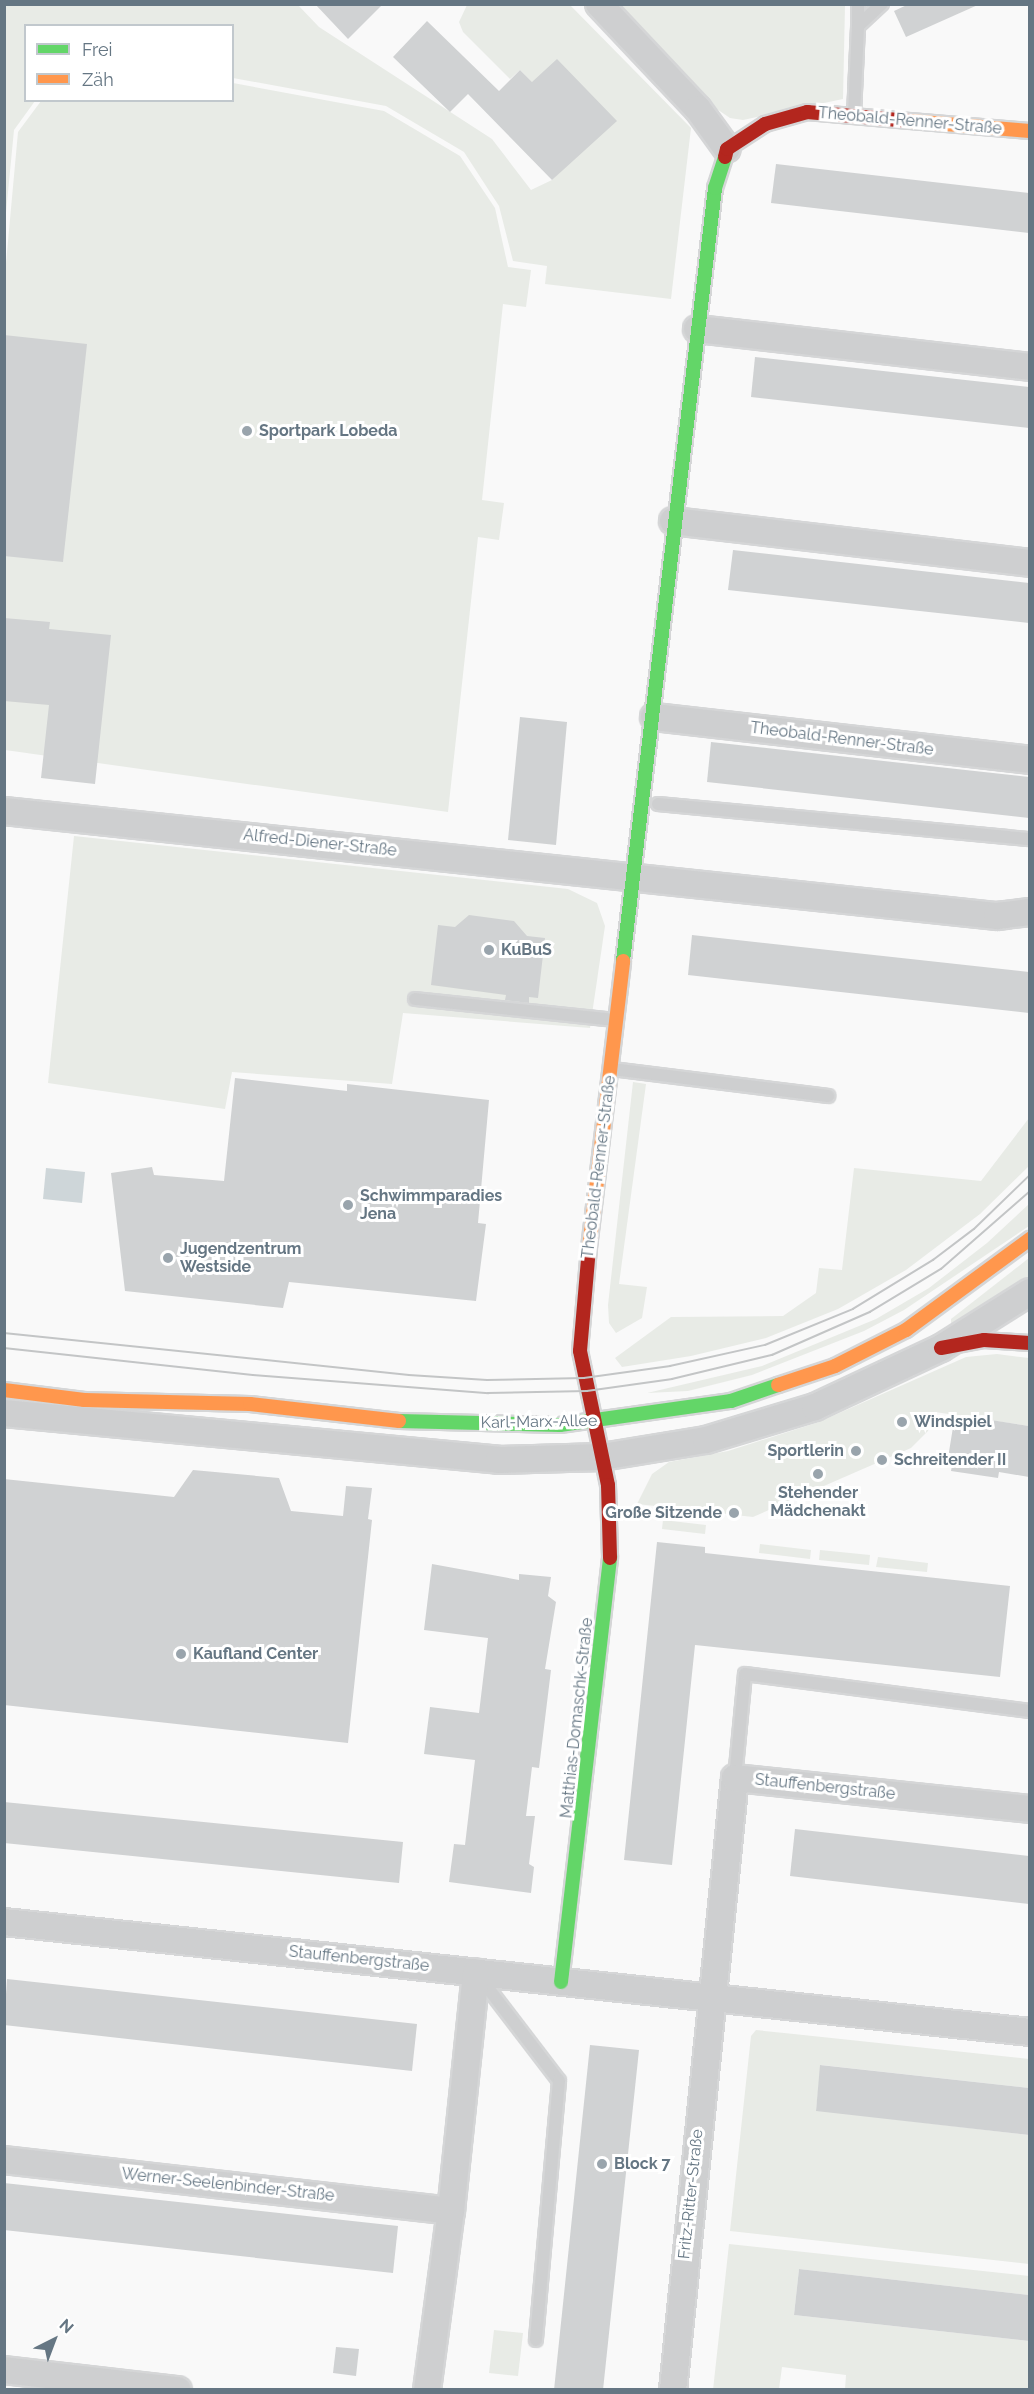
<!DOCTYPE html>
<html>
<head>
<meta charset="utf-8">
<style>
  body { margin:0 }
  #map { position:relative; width:1034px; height:2394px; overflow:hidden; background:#f9f9f9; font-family:Raleway,sans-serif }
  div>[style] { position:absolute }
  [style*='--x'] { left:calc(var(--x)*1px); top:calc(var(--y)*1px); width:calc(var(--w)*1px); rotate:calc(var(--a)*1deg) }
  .green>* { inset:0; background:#e8ebe6 }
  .water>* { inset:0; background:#ced6d9 }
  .building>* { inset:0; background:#d0d2d3 }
  .roads { filter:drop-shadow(2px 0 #d5d6d7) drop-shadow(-2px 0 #d5d6d7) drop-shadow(0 2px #d5d6d7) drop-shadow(0 -2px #d5d6d7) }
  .lane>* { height:12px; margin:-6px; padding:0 6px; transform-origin:6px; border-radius:6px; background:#cecfd0 }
  .street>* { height:26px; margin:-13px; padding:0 13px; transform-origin:13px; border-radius:13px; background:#cecfd0 }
  .fast>* { height:14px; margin:-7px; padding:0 7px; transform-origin:7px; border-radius:7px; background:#63d668 }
  .slow>* { height:14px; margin:-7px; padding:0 7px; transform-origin:7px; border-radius:7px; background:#ff974d }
  .jam>* { height:14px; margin:-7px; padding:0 7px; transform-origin:7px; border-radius:7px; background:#b3261e }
  .tram>* { height:1.5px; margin:-0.75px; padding:0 0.75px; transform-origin:0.75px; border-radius:0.75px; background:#c3c5c6 }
  .dots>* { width:16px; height:16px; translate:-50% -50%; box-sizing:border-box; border:3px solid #fff; border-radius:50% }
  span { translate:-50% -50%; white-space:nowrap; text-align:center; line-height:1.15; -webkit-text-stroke:6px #fff; paint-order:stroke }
  .street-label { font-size:16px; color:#657683 }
  .poi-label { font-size:16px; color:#657683; font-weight:700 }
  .left { translate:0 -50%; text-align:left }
  .right { translate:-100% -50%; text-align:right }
  .frame { position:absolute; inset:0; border:6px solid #657683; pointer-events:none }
  .legend { position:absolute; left:24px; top:24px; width:210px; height:78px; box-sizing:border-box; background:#fff; border:2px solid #c1c8cd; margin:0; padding:8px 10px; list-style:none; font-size:18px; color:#657683 }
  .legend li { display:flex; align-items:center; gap:12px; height:30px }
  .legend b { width:30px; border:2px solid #c1c8cd }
  .north { position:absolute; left:24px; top:2310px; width:60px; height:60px; -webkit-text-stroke:4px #fff; paint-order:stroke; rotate:42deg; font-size:16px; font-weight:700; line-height:24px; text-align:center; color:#657683 }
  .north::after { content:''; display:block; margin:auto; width:21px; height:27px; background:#657683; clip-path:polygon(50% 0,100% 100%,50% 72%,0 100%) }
</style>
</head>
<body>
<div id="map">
  <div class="green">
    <div style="clip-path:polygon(4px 5px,298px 5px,319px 27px,492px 139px,531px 190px,552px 180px,590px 142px,520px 70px,510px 79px,463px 32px,459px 22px,467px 5px,570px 5px,691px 128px,671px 299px,545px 284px,547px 266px,513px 261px,499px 206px,464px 152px,386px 106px,233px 78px,232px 26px,26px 26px,26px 100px,35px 101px,14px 130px,5px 223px)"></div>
    <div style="clip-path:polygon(610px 5px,845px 5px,843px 99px,743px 120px,730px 118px,708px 103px)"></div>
    <div style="clip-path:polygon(233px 83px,384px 111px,460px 156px,495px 208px,508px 267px,531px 270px,526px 307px,503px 304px,482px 500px,504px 503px,499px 540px,478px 537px,448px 812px,5px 750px,5px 274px,18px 132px,41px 101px,232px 100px)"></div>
    <div style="clip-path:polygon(74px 836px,568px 889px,597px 903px,605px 926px,590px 1028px,403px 1013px,392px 1084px,232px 1072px,225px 1109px,48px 1083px)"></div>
    <div style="clip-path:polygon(633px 1082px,646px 1084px,619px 1284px,647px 1287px,642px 1318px,616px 1333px,609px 1323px,608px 1305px)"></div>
    <div style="clip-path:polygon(1029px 1118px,1028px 1167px,980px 1214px,906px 1270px,838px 1309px,766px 1338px,691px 1356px,622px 1367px,615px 1358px,671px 1317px,783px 1316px,816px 1293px,819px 1268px,842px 1270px,854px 1168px,981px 1181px)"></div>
    <div style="clip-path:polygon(1029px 1204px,1029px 1226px,904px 1310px,864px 1331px,752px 1375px,688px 1391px,647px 1393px,762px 1366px,876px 1319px,929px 1288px,987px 1243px)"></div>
    <div style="clip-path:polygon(1029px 1258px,1029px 1284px,951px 1326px,951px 1319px)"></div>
    <div style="clip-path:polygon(997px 1354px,1029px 1358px,1029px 1426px,935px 1412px,928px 1431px,911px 1448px,753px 1517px,637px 1504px,652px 1474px,669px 1462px,728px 1451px,819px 1422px,966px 1357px)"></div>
    <div style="clip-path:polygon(663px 1520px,706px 1525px,705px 1534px,662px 1529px)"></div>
    <div style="clip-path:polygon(760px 1544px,811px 1550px,810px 1559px,759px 1553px)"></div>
    <div style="clip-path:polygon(820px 1550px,870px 1555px,869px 1565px,819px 1560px)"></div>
    <div style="clip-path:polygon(878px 1557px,928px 1563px,927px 1572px,876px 1567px)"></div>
    <div style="clip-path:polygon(756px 2030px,1029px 2059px,1029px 2088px,821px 2065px,816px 2110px,1029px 2135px,1029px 2264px,730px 2231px,751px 2036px)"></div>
    <div style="clip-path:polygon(729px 2244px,1029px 2276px,1029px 2295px,799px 2269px,794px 2315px,1029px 2341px,1029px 2389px,845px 2389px,846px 2375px,782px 2367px,779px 2389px,713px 2390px)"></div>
    <div style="clip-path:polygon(494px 2330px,523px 2333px,518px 2376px,489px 2373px)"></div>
  </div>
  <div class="water">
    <div style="clip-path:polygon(46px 1168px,85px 1172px,82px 1203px,43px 1199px)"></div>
  </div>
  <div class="building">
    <div style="clip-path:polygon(315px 4px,383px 4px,348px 39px)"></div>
    <div style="clip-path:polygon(909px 4px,980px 4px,906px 37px,894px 11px)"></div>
    <div style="clip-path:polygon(427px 21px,499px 91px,520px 70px,532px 82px,557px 59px,617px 121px,552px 180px,468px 94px,450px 112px,393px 57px)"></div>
    <div style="clip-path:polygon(776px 164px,1029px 193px,1029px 233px,771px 203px)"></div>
    <div style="clip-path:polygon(4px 335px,87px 344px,63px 562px,4px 556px)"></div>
    <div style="clip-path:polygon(755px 357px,1029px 387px,1029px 428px,751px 397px)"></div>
    <div style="clip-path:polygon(733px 550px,1029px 583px,1029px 623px,728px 590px)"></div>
    <div style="clip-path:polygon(4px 618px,50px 622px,49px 629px,111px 635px,95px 784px,41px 778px,49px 705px,4px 701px)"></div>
    <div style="clip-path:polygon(520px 717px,567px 722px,556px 845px,508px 840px)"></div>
    <div style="clip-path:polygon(711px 742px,1029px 777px,1029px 818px,707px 782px)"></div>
    <div style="clip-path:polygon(469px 915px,514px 921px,527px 936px,545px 938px,538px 998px,529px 997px,529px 1003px,505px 1000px,506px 995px,431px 985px,438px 925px,455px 927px)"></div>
    <div style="clip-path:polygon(692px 935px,1029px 972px,1029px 1013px,688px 975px)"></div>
    <div style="clip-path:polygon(235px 1078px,347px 1091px,347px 1084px,489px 1100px,478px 1223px,486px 1224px,476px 1301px,289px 1282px,283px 1308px,125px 1291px,111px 1173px,152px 1167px,154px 1175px,224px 1181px)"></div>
    <div style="clip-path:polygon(959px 1415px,1029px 1426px,1029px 1477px,999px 1472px,998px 1478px,951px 1471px,952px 1465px,947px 1464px,954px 1421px,958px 1421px)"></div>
    <div style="clip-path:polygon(193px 1470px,279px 1478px,291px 1511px,343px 1516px,346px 1486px,372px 1488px,368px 1519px,372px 1520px,348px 1743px,4px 1705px,4px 1479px,174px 1497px)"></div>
    <div style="clip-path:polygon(657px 1542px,705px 1547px,705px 1553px,1010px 1586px,1000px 1677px,695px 1645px,672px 1865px,624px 1860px)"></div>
    <div style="clip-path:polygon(432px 1564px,519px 1580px,519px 1574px,551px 1577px,548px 1596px,556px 1602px,545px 1669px,551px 1670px,539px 1768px,532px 1767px,526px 1816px,535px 1816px,529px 1864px,534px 1867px,531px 1893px,449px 1882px,454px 1844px,465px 1845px,475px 1760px,424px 1754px,430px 1707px,479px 1713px,488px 1638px,424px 1630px)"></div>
    <div style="clip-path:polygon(4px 1802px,403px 1842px,399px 1883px,4px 1843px)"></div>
    <div style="clip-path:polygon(795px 1829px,1029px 1856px,1029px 1904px,790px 1876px)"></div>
    <div style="clip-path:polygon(7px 1979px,417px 2024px,412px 2071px,4px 2025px)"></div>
    <div style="clip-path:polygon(590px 2045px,639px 2050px,603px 2390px,554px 2390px)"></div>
    <div style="clip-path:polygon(820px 2065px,1029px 2088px,1029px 2135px,816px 2111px)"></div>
    <div style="clip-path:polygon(4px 2183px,398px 2226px,393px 2273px,4px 2230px)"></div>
    <div style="clip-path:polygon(799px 2269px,1029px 2295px,1029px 2341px,794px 2315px)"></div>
    <div style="clip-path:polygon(336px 2347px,359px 2349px,356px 2376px,333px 2373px)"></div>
  </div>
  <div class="roads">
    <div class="lane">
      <div style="--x:858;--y:4;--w:22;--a:90"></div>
      <div style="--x:854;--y:115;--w:89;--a:-87.4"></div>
      <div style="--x:858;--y:26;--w:33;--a:-43"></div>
      <div style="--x:658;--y:804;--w:374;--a:5.4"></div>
      <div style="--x:415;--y:999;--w:200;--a:6"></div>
      <div style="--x:612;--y:1069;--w:218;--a:7.1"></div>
      <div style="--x:735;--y:1778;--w:104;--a:-84.5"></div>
      <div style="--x:745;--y:1674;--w:287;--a:7.4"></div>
      <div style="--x:478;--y:1975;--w:133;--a:52.6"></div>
      <div style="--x:559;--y:2081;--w:260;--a:95.1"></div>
    </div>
    <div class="street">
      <div style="--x:599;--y:4;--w:144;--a:46.7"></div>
      <div style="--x:698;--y:109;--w:49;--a:54.1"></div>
      <div style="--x:697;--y:329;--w:335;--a:6.5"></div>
      <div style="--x:673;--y:521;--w:359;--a:6.7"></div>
      <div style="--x:654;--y:717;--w:378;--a:6.5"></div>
      <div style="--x:4;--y:811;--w:999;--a:6.04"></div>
      <div style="--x:997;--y:916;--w:33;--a:-7"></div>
      <div style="--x:4;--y:1413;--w:497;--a:5.4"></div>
      <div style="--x:499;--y:1460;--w:103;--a:-1.7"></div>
      <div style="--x:602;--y:1457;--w:105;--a:-9.3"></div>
      <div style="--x:706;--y:1440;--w:114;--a:-16.8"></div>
      <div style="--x:815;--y:1407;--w:139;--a:-25.1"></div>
      <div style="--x:941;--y:1348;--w:105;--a:-32.2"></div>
      <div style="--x:4;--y:1922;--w:1032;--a:6.12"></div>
      <div style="--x:4;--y:2160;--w:450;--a:6.5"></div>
      <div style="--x:4;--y:2370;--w:175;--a:6.6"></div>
      <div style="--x:427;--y:2390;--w:181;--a:-82.4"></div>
      <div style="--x:451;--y:2211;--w:240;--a:-84"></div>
      <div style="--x:673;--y:2390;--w:615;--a:-84.22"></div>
      <div style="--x:735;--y:1778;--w:297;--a:6"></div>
    </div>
    <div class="fast">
      <div style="--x:623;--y:961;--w:778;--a:-83.21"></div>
      <div style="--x:715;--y:188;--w:33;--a:-72"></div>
      <div style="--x:399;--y:1421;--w:161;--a:1.4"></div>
      <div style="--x:560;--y:1425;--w:173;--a:-8"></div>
      <div style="--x:731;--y:1401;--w:50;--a:-18.8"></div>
      <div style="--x:561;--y:1982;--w:427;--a:-83.4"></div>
    </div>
    <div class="slow">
      <div style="--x:910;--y:121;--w:120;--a:4.8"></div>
      <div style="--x:589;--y:1248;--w:289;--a:-83.2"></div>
      <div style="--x:778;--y:1385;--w:60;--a:-18.4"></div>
      <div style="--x:835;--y:1366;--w:80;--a:-26.9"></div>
      <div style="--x:906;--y:1330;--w:154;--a:-36.3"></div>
      <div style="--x:4;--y:1390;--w:81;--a:7.1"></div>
      <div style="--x:84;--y:1400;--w:166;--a:1.4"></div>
      <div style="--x:250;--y:1404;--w:150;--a:6.5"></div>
    </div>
    <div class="jam">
      <div style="--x:725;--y:157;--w:8;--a:-76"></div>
      <div style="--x:727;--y:149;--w:45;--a:-33.3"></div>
      <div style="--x:765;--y:124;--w:44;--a:-15.9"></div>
      <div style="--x:807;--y:112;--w:103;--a:5"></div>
      <div style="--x:589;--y:1248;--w:103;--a:95"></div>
      <div style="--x:580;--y:1351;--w:137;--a:78.2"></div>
      <div style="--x:608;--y:1485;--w:73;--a:88.4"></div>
      <div style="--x:941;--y:1348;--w:44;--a:-10.5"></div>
      <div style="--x:984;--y:1340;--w:46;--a:3.7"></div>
    </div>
  </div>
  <div class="tram">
    <div style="--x:4;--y:1333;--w:407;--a:5.9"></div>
    <div style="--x:409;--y:1375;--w:78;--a:3.7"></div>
    <div style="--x:487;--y:1380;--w:97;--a:-1.2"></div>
    <div style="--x:584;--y:1378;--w:87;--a:-7.9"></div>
    <div style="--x:670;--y:1366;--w:97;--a:-12.5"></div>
    <div style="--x:765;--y:1345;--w:95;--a:-22.2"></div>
    <div style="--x:853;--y:1309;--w:94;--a:-31.5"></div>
    <div style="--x:933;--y:1260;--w:51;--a:-37.1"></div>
    <div style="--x:974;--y:1229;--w:78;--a:-44"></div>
    <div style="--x:4;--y:1348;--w:250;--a:6.2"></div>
    <div style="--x:253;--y:1375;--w:236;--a:4.4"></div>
    <div style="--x:488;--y:1393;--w:99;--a:-1.2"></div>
    <div style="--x:587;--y:1391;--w:86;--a:-8"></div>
    <div style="--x:672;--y:1379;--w:103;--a:-13.5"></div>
    <div style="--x:772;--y:1355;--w:107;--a:-23.7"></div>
    <div style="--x:870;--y:1312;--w:83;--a:-31.2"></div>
    <div style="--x:941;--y:1269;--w:118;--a:-41.2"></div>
  </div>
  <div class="dots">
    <div style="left:247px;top:431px;background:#99a4ac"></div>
    <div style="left:489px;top:950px;background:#99a4ac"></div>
    <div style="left:348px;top:1205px;background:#99a4ac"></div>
    <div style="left:168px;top:1258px;background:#99a4ac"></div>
    <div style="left:902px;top:1422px;background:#99a4ac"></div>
    <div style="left:856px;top:1451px;background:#99a4ac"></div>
    <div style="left:882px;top:1460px;background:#99a4ac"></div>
    <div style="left:818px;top:1474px;background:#99a4ac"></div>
    <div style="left:734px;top:1513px;background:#99a4ac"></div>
    <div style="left:181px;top:1654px;background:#99a4ac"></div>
    <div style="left:602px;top:2164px;background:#99a4ac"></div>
  </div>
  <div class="street-label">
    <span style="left:910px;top:121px;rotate:5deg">Theobald-Renner-Straße</span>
    <span style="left:842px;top:739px;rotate:7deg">Theobald-Renner-Straße</span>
    <span style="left:320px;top:843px;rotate:6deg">Alfred-Diener-Straße</span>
    <span style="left:599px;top:1167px;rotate:-83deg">Theobald-Renner-Straße</span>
    <span style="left:539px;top:1422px;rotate:-1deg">Karl-Marx-Allee</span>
    <span style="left:577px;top:1718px;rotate:-84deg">Matthias-Domaschk-Straße</span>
    <span style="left:825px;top:1787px;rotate:6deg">Stauffenbergstraße</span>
    <span style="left:359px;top:1959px;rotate:6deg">Stauffenbergstraße</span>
    <span style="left:228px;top:2185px;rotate:6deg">Werner-Seelenbinder-Straße</span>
    <span style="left:691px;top:2194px;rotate:-84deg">Fritz-Ritter-Straße</span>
  </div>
  <div class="poi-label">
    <span class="left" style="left:259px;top:431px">Sportpark Lobeda</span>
    <span class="left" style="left:501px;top:950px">KuBuS</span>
    <span class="left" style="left:360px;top:1205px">Schwimmparadies<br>Jena</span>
    <span class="left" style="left:180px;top:1258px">Jugendzentrum<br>Westside</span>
    <span class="left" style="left:914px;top:1422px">Windspiel</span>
    <span class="right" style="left:844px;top:1451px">Sportlerin</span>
    <span class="left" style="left:894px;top:1460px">Schreitender II</span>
    <span style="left:818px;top:1502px">Stehender<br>Mädchenakt</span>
    <span class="right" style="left:722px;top:1513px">Große Sitzende</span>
    <span class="left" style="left:193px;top:1654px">Kaufland Center</span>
    <span class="left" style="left:614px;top:2164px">Block 7</span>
  </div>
  <div class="frame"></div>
  <ul class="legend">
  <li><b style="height:8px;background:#63d668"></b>Frei</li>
  <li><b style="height:8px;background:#ff974d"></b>Zäh</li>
  </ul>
  <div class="north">N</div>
</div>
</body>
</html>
